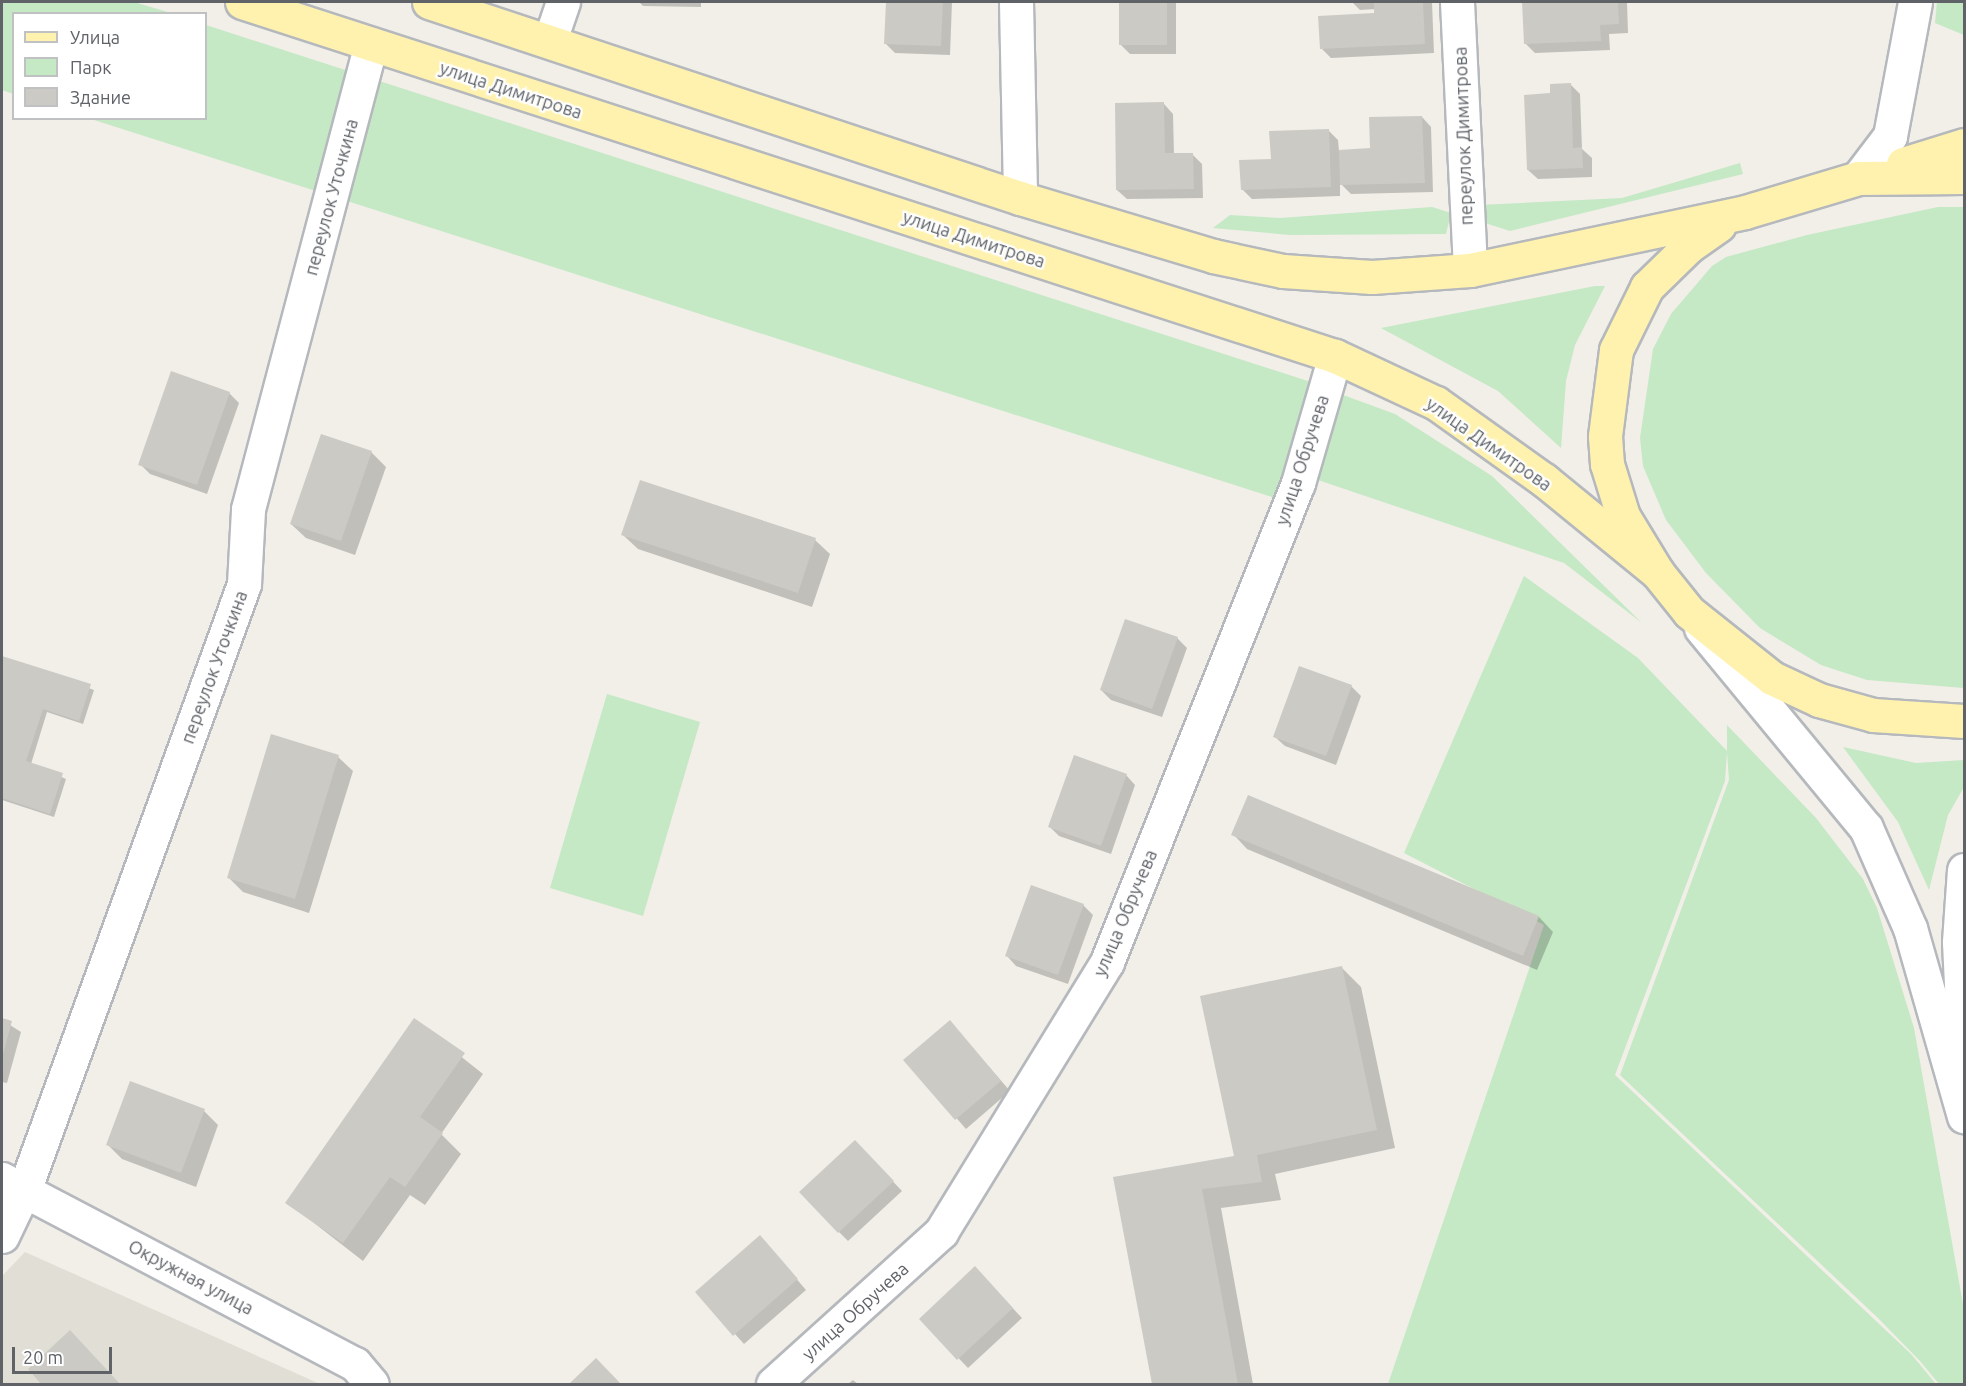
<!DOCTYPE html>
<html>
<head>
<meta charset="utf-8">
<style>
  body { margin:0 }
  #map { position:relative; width:1966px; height:1386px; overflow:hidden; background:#f1efe8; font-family:Ubuntu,sans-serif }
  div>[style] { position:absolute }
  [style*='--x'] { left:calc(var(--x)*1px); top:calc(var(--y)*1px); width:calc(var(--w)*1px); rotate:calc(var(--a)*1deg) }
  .education>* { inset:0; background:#e1ded6 }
  .green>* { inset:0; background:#c5e8c5 }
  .shadow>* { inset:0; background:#0003 }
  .building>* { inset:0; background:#cccac5 }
  .roads { filter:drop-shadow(2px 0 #b5b8bc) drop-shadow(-2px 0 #b5b8bc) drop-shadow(0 2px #b5b8bc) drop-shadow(0 -2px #b5b8bc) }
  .minor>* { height:33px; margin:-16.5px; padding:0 16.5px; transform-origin:16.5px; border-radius:16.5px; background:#fff }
  .major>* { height:33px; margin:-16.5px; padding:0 16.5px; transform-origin:16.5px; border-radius:16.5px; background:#fff2af }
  span { translate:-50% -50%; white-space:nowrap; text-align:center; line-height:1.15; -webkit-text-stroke:4.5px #fff; paint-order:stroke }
  .street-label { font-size:18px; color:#5f6368 }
  .frame { position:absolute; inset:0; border:3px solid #5f6368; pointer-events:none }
  .legend { position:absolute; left:12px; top:12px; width:195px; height:108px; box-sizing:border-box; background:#fff; border:2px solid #bfc1c3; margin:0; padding:8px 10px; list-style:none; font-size:18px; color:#5f6368 }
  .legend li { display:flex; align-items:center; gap:12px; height:30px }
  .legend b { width:30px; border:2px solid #bfc1c3 }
  .scale { position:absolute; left:12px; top:1347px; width:100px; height:27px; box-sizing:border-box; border:3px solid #5f6368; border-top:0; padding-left:8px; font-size:18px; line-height:21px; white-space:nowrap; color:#5f6368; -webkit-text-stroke:4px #fff; paint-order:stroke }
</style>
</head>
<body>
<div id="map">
  <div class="education">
    <div style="clip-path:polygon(25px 1252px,320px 1384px,2px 1384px,2px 1276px)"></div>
  </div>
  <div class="green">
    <div style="clip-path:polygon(2px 2px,134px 2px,171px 13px,14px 14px,13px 94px,2px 90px)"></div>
    <div style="clip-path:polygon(1937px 2px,1964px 2px,1964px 35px,1935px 23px)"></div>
    <div style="clip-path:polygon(206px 25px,1314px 383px,1275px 498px,91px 119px,206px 118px)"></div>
    <div style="clip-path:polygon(1740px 163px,1743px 174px,1510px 231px,1482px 222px,1479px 205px,1622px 198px)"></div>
    <div style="clip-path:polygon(1432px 207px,1451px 213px,1446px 234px,1290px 235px,1213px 228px,1230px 215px,1280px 218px)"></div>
    <div style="clip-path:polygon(1938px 207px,1964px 207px,1964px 688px,1867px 680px,1821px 665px,1760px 628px,1706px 573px,1666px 520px,1643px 466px,1640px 438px,1653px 349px,1671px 314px,1712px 266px,1726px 257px,1807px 235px)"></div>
    <div style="clip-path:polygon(1595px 286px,1605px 286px,1575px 345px,1566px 381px,1561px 448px,1498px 391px,1381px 328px)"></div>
    <div style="clip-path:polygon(1335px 392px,1395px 414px,1492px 476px,1642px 623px,1564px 563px,1306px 476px)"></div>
    <div style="clip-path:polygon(1524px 576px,1638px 658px,1727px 751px,1727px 725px,1816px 818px,1863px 879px,1877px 908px,1914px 1028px,1964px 1310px,1964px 1384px,1939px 1384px,1920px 1361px,1877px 1317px,1620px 1075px,1729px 780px,1727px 752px,1725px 781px,1615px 1075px,1911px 1354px,1936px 1384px,1388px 1384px,1544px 925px,1404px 853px)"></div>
    <div style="clip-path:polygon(607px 694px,700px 722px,643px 916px,550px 888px)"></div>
    <div style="clip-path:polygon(1843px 747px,1916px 763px,1964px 760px,1964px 787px,1948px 815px,1929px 890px,1898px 822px)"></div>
  </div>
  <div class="shadow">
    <div style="clip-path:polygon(639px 2px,701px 2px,701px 7px,643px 6px)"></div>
    <div style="clip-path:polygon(887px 2px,952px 2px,950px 55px,895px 53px,886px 44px)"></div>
    <div style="clip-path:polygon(1120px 2px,1176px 2px,1176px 54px,1130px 54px,1120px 44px)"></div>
    <div style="clip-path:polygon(1352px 2px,1432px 2px,1434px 53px,1331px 58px,1322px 49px,1376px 14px,1376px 9px,1360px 10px)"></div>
    <div style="clip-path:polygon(1524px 2px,1627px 2px,1628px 33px,1609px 34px,1610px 50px,1535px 53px,1525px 43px)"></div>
    <div style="clip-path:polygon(1570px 84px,1580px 94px,1582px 149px,1592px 158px,1592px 177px,1538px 179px,1528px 170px,1552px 95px)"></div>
    <div style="clip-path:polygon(1164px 104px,1173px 114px,1174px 155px,1192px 154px,1202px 164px,1203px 198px,1127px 199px,1117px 190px)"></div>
    <div style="clip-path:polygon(1422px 117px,1431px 127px,1433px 192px,1351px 194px,1340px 183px,1340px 196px,1252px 199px,1242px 189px,1272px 160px,1329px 131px,1338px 140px,1339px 151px,1371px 150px)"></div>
    <div style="clip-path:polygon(229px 393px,239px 403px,207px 494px,150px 474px,140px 464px)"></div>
    <div style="clip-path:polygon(371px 452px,386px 467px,355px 555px,306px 538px,291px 524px)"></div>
    <div style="clip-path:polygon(623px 535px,815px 540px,830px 554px,812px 607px,638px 549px)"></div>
    <div style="clip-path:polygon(1177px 638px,1187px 648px,1162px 717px,1111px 700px,1101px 690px)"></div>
    <div style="clip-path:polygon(2px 657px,94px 690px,83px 724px,47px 712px,31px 764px,66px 779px,54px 817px,2px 800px)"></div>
    <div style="clip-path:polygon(1351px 686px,1361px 696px,1336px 765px,1285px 746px,1275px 737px)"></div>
    <div style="clip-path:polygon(338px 757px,353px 771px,309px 913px,243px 892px,229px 878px)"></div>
    <div style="clip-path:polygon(1126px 775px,1135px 785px,1111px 854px,1059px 836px,1049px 826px)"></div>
    <div style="clip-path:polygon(1249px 797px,1539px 917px,1553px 932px,1537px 970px,1247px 849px,1233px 834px)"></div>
    <div style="clip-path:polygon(1083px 905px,1093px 915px,1068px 984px,1016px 966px,1007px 956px)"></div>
    <div style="clip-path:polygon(1342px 968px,1361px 987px,1395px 1148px,1275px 1174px,1281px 1200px,1221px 1208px,1253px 1384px,1153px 1384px,1115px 1178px,1236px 1158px)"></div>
    <div style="clip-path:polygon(2px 1020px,21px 1032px,7px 1083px,2px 1082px)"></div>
    <div style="clip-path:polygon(415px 1020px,483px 1074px,441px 1134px,461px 1154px,425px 1205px,410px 1195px,363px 1261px,287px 1202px)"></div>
    <div style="clip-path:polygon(959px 1032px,1010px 1091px,966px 1129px,906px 1060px)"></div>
    <div style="clip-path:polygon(204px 1111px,218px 1125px,196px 1187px,122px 1159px,108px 1145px)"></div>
    <div style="clip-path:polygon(864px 1151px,902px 1191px,848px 1241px,839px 1232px)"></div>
    <div style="clip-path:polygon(769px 1247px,806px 1290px,744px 1344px,697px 1292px)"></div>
    <div style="clip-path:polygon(984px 1278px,1022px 1318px,968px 1368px,921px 1319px)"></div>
    <div style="clip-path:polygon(85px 1347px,119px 1384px,44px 1384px,30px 1370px)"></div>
    <div style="clip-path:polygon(596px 1360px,620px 1384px,571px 1384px)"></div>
    <div style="clip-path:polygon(853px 1380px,858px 1384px,848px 1384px)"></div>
  </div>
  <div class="building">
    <div style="clip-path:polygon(886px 2px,943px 2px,941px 46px,884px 44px)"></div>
    <div style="clip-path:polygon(1119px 2px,1167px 2px,1167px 45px,1119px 45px)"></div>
    <div style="clip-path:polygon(1374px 2px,1423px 2px,1425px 44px,1320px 49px,1318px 16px,1374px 13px)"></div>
    <div style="clip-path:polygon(1522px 2px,1618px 2px,1619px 24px,1600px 25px,1601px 41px,1524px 44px)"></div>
    <div style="clip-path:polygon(1571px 83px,1573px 148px,1582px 147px,1583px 168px,1527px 170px,1524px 95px,1550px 93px,1550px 84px)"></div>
    <div style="clip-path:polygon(1164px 102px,1165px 153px,1193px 153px,1194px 189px,1116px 190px,1115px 103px)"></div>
    <div style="clip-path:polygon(1422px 116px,1425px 183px,1340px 185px,1339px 150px,1370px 148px,1369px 117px)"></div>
    <div style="clip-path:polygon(1329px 129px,1331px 187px,1241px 190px,1239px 160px,1271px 159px,1269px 131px)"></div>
    <div style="clip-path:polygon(171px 371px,230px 392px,197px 485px,138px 465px)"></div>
    <div style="clip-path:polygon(321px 434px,372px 451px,341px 541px,290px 524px)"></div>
    <div style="clip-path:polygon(640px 480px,816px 538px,798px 593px,621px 535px)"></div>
    <div style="clip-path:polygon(1125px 619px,1178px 637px,1152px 709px,1100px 690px)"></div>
    <div style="clip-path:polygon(2px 656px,91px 684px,79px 721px,43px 709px,26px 761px,63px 773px,50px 814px,2px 798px)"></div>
    <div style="clip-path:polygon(1299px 666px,1352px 685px,1326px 756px,1273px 737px)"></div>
    <div style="clip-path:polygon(271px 734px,339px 755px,295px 899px,227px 878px)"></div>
    <div style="clip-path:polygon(1074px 755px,1127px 774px,1101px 846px,1048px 827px)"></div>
    <div style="clip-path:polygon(1248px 795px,1539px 916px,1523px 956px,1231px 835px)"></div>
    <div style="clip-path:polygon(1031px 885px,1084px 904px,1058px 975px,1005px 956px)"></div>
    <div style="clip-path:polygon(1342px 966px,1377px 1130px,1257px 1155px,1262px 1182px,1202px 1189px,1238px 1384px,1152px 1384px,1113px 1177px,1234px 1156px,1200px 996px)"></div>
    <div style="clip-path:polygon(2px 1018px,12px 1021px,2px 1058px)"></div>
    <div style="clip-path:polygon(414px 1018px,465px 1053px,420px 1117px,443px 1133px,405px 1187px,390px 1177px,343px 1243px,285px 1203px)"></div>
    <div style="clip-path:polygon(950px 1020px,1001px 1081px,955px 1120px,903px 1060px)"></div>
    <div style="clip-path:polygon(130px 1081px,205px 1109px,181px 1173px,106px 1145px)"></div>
    <div style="clip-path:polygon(855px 1140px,894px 1181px,838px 1233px,799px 1192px)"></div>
    <div style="clip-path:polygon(760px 1235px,798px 1279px,733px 1336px,695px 1292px)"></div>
    <div style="clip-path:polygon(975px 1266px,1013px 1308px,957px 1360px,919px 1319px)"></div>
    <div style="clip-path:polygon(70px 1330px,120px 1384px,41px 1384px,28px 1369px)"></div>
    <div style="clip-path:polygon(596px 1358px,621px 1384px,569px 1384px)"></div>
  </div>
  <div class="roads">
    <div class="minor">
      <div style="--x:1016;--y:2;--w:196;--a:88.8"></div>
      <div style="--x:1457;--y:2;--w:268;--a:87.2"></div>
      <div style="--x:550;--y:40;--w:40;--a:-71.1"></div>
      <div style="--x:1858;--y:178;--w:53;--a:-52.7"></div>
      <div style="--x:1890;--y:136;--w:136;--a:-79.4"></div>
      <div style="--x:1701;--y:628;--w:259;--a:50.5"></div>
      <div style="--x:1866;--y:828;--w:109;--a:66.3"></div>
      <div style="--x:1910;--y:928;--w:196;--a:74"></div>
      <div style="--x:1964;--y:870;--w:72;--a:94"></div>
      <div style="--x:1959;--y:942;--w:106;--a:87.3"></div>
      <div style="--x:2;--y:1179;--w:399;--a:27.7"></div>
      <div style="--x:355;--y:1364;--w:26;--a:50"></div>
      <div style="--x:2;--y:1236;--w:53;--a:-64.4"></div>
      <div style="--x:25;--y:1188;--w:642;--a:-70.07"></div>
      <div style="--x:244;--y:584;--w:75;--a:-86.9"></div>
      <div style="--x:248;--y:509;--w:481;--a:-75.2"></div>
      <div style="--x:773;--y:1384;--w:227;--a:-42.1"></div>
      <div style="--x:941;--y:1232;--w:317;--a:-58.4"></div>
      <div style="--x:1107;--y:962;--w:516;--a:-68.26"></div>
      <div style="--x:1298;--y:483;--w:132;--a:-73.8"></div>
    </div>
    <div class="major">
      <div style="--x:242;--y:2;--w:1149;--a:17.95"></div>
      <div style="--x:1335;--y:356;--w:111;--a:25"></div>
      <div style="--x:1436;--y:403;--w:133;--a:35.5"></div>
      <div style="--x:1544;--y:480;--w:146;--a:39.2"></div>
      <div style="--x:429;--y:2;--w:623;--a:18.35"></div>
      <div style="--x:1020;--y:198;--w:202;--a:16.7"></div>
      <div style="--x:1213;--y:256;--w:72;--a:12.1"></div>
      <div style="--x:1283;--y:271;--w:89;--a:3.9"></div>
      <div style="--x:1372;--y:277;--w:98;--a:-4.1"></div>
      <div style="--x:1470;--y:270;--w:281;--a:-11.9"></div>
      <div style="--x:1745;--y:212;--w:118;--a:-16.7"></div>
      <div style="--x:1858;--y:178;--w:106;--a:-0.5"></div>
      <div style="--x:1903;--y:164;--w:64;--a:-17.3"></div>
      <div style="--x:1719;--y:225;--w:37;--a:145"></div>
      <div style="--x:1689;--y:246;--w:59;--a:135.7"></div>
      <div style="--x:1647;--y:287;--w:70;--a:116.2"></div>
      <div style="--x:1616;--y:350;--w:87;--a:97.3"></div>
      <div style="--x:1605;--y:436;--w:28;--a:86"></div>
      <div style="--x:1607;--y:464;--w:54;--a:72.9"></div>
      <div style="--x:1623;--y:516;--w:66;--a:58.7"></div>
      <div style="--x:1657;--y:572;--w:51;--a:51.3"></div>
      <div style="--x:1689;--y:612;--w:106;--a:38.5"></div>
      <div style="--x:1772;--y:678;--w:52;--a:25.1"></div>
      <div style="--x:1819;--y:700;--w:56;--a:15.5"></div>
      <div style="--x:1873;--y:715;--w:91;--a:3.8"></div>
    </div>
  </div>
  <div class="street-label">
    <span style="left:511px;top:90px;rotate:18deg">улица Димитрова</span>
    <span style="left:1463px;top:136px;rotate:-92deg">переулок Димитрова</span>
    <span style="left:331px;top:197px;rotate:-75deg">переулок Уточкина</span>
    <span style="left:974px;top:239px;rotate:18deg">улица Димитрова</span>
    <span style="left:1489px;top:444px;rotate:35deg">улица Димитрова</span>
    <span style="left:1302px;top:460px;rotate:-72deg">улица Обручева</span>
    <span style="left:214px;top:667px;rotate:-70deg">переулок Уточкина</span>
    <span style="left:1125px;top:913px;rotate:-67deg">улица Обручева</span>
    <span style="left:191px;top:1277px;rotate:28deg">Окружная улица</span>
    <span style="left:855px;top:1311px;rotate:-42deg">улица Обручева</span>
  </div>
  <div class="frame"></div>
  <ul class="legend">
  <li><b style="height:8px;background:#fff2af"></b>Улица</li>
  <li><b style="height:16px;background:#c5e8c5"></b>Парк</li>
  <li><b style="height:16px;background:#cccac5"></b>Здание</li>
  </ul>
  <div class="scale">20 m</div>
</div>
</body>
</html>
